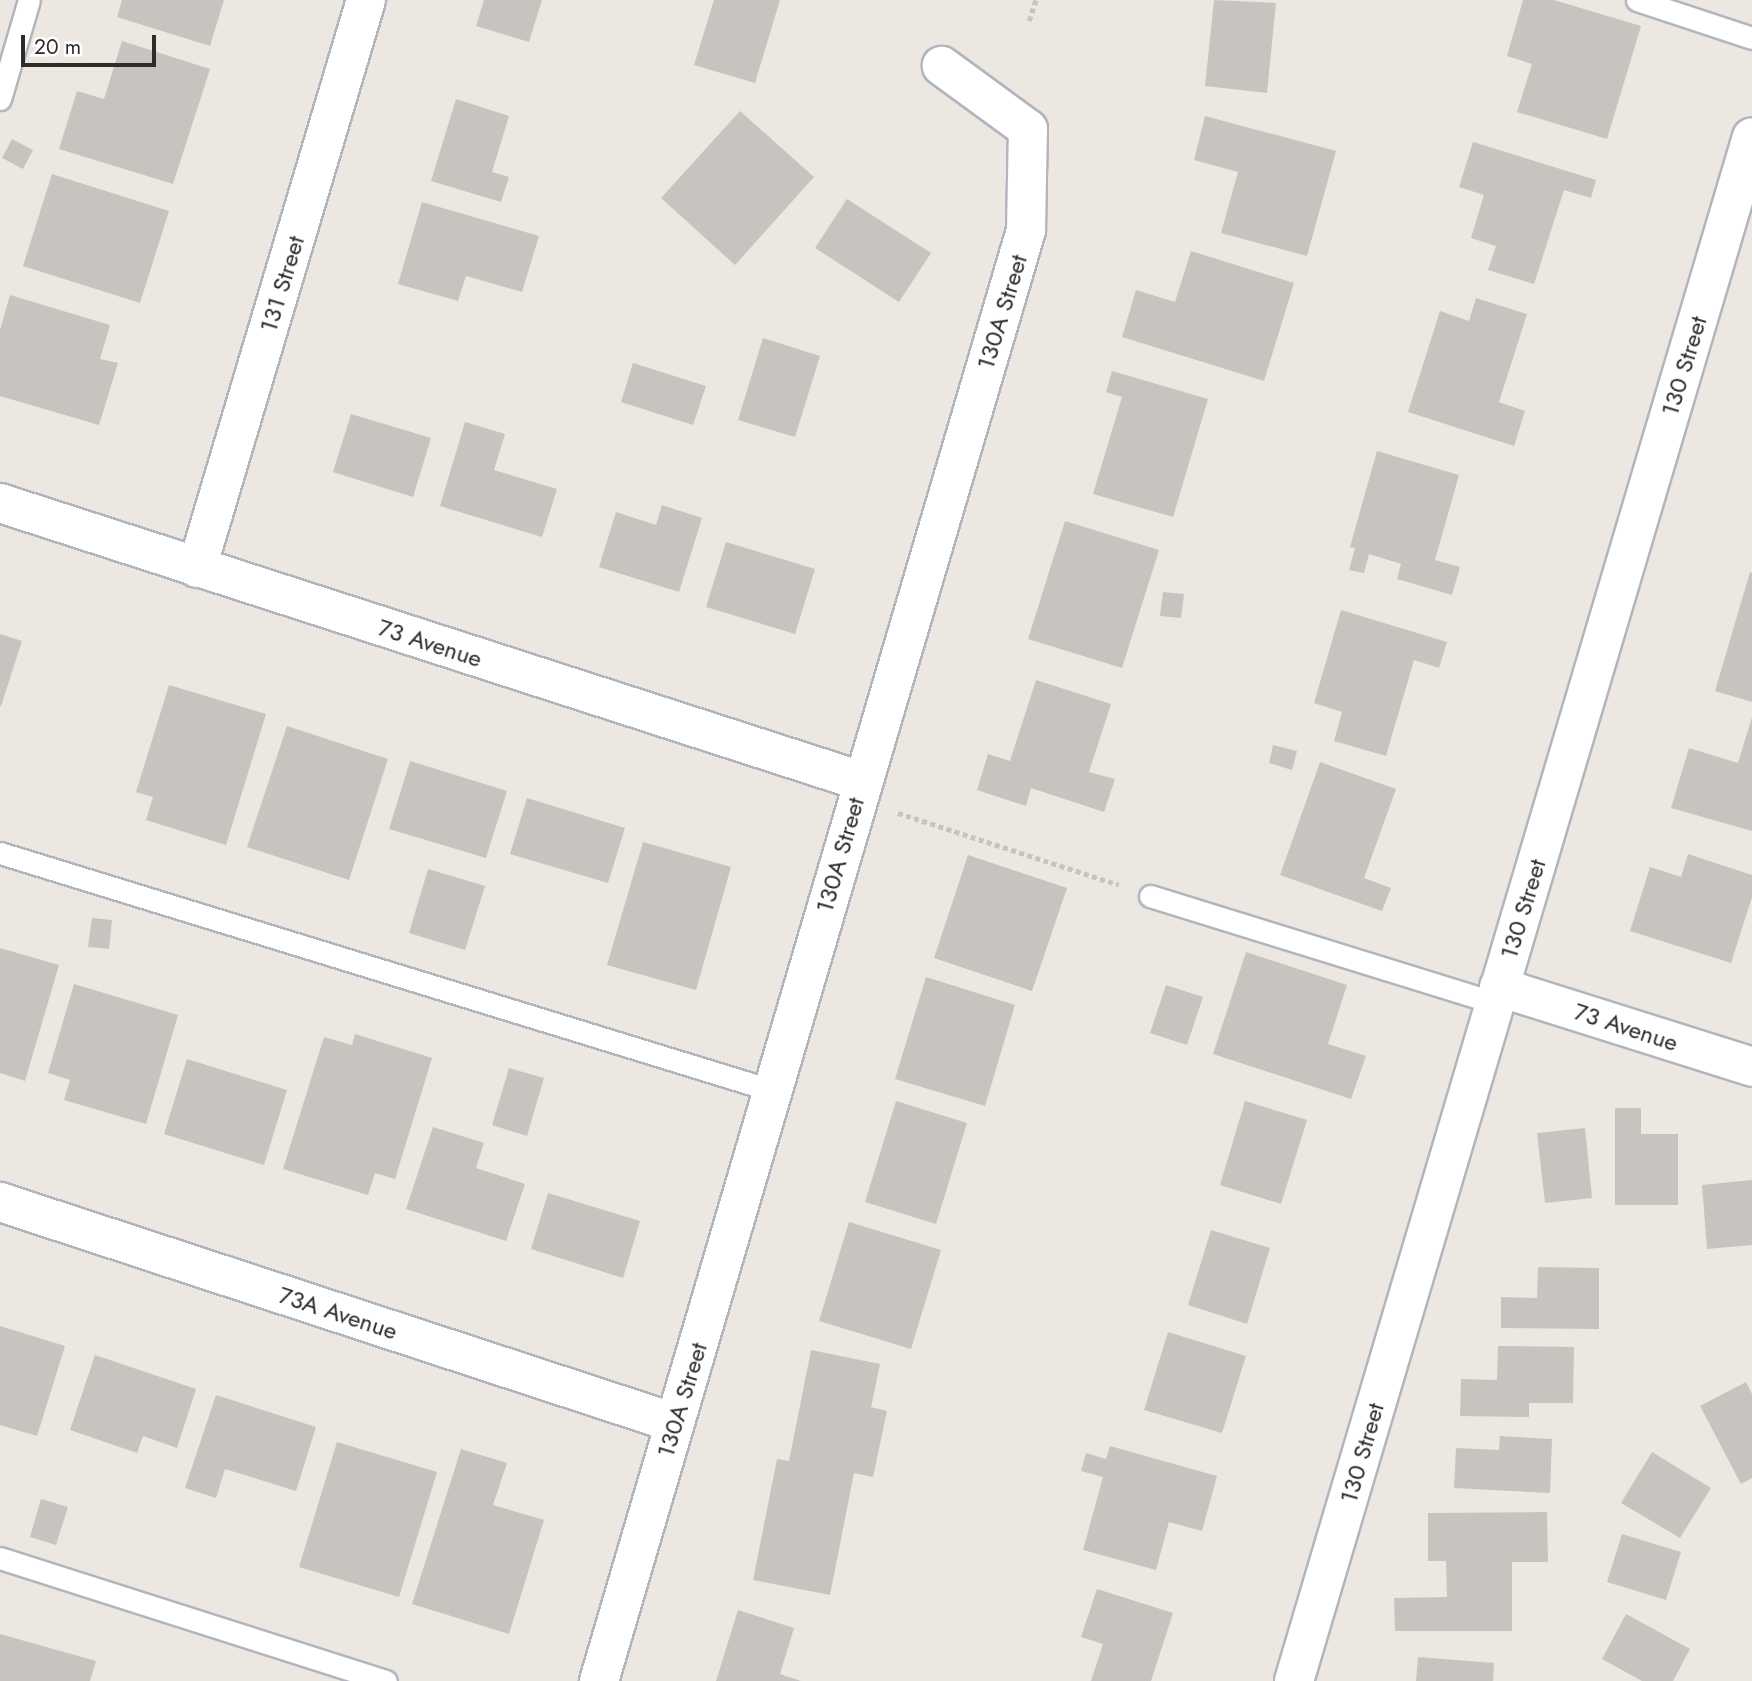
<!DOCTYPE html>
<html>
<head>
<meta charset="utf-8">
<style>
  body { margin:0 }
  #map { position:relative; width:1752px; height:1681px; overflow:hidden; background:#ece7e0; font-family:Jost,sans-serif }
  div>[style] { position:absolute }
  [style*='--x'] { left:calc(var(--x)*1px); top:calc(var(--y)*1px); width:calc(var(--w)*1px); rotate:calc(var(--a)*1deg) }
  .building>* { inset:0; background:#c7c4bf }
  .path>* { height:4.5px; margin-top:-2.25px; transform-origin:0; background:repeating-linear-gradient(90deg,#c4c4c4 0 5px,transparent 0 8.5px) }
  .roads { filter:drop-shadow(2px 0 #b3b5be) drop-shadow(-2px 0 #b3b5be) drop-shadow(0 2px #b3b5be) drop-shadow(0 -2px #b3b5be) }
  .lane>* { height:21px; margin:-10.5px; padding:0 10.5px; transform-origin:10.5px; border-radius:10.5px; background:#fff }
  .street>* { height:38px; margin:-19px; padding:0 19px; transform-origin:19px; border-radius:19px; background:#fff }
  span { translate:-50% -50%; white-space:nowrap; text-align:center; line-height:1.15; -webkit-text-stroke:5px #fff; paint-order:stroke }
  .street-label { font-size:24px; color:#2c2c2c }
  .scale { position:absolute; left:21px; top:35px; width:135px; height:32px; box-sizing:border-box; border:4px solid #2c2c2c; border-top:0; padding-left:9px; font-size:21px; line-height:24px; white-space:nowrap; color:#2c2c2c; -webkit-text-stroke:5px #fff; paint-order:stroke }
</style>
</head>
<body>
<div id="map">
  <div class="building">
    <div style="clip-path:polygon(122px 0,224px 0,210px 46px,117px 17px)"></div>
    <div style="clip-path:polygon(484px 0,542px 0,529px 42px,476px 26px)"></div>
    <div style="clip-path:polygon(714px 0,780px 0,755px 83px,694px 65px)"></div>
    <div style="clip-path:polygon(1214px 0,1276px 3px,1267px 93px,1205px 86px)"></div>
    <div style="clip-path:polygon(1523px 0,1554px 0,1641px 26px,1607px 139px,1517px 112px,1532px 64px,1507px 56px)"></div>
    <div style="clip-path:polygon(122px 41px,210px 69px,173px 184px,59px 149px,77px 91px,104px 99px)"></div>
    <div style="clip-path:polygon(456px 99px,509px 116px,492px 172px,509px 177px,501px 202px,431px 181px)"></div>
    <div style="clip-path:polygon(740px 111px,814px 177px,735px 265px,661px 198px)"></div>
    <div style="clip-path:polygon(1205px 116px,1336px 151px,1307px 256px,1221px 233px,1238px 172px,1194px 160px)"></div>
    <div style="clip-path:polygon(12px 139px,33px 150px,23px 169px,2px 158px)"></div>
    <div style="clip-path:polygon(1473px 142px,1596px 180px,1591px 198px,1564px 190px,1534px 284px,1488px 270px,1496px 246px,1471px 238px,1484px 195px,1459px 187px)"></div>
    <div style="clip-path:polygon(52px 174px,169px 211px,140px 303px,23px 266px)"></div>
    <div style="clip-path:polygon(847px 199px,931px 253px,899px 302px,815px 248px)"></div>
    <div style="clip-path:polygon(422px 202px,539px 236px,522px 292px,466px 276px,458px 301px,398px 284px)"></div>
    <div style="clip-path:polygon(1191px 251px,1294px 283px,1264px 381px,1122px 337px,1136px 290px,1175px 302px)"></div>
    <div style="clip-path:polygon(10px 295px,110px 325px,100px 359px,118px 363px,99px 425px,0 396px,0 330px)"></div>
    <div style="clip-path:polygon(1476px 298px,1527px 314px,1499px 402px,1525px 411px,1514px 446px,1408px 412px,1440px 311px,1469px 321px)"></div>
    <div style="clip-path:polygon(763px 338px,820px 356px,795px 437px,738px 420px)"></div>
    <div style="clip-path:polygon(633px 363px,706px 386px,693px 425px,621px 402px)"></div>
    <div style="clip-path:polygon(1112px 371px,1208px 399px,1173px 517px,1093px 494px,1122px 397px,1106px 392px)"></div>
    <div style="clip-path:polygon(351px 414px,431px 438px,413px 497px,333px 472px)"></div>
    <div style="clip-path:polygon(465px 422px,505px 434px,494px 470px,557px 489px,542px 537px,440px 506px)"></div>
    <div style="clip-path:polygon(1377px 451px,1459px 475px,1435px 560px,1460px 567px,1452px 595px,1397px 579px,1401px 564px,1369px 554px,1364px 573px,1349px 570px,1355px 548px,1350px 547px)"></div>
    <div style="clip-path:polygon(662px 505px,702px 518px,679px 592px,599px 567px,616px 512px,656px 525px)"></div>
    <div style="clip-path:polygon(1065px 521px,1159px 550px,1122px 668px,1028px 639px)"></div>
    <div style="clip-path:polygon(726px 542px,815px 569px,795px 634px,706px 607px)"></div>
    <div style="clip-path:polygon(1750px 572px,1752px 573px,1752px 702px,1715px 691px)"></div>
    <div style="clip-path:polygon(1163px 592px,1184px 594px,1181px 618px,1160px 616px)"></div>
    <div style="clip-path:polygon(1341px 610px,1447px 642px,1439px 668px,1414px 660px,1386px 756px,1334px 741px,1342px 712px,1314px 703px)"></div>
    <div style="clip-path:polygon(0 634px,22px 641px,1px 706px,0 706px)"></div>
    <div style="clip-path:polygon(1036px 680px,1111px 704px,1089px 772px,1115px 779px,1104px 812px,1031px 788px,1026px 806px,977px 790px,988px 754px,1010px 761px)"></div>
    <div style="clip-path:polygon(169px 685px,266px 714px,226px 845px,146px 820px,153px 797px,136px 792px)"></div>
    <div style="clip-path:polygon(1752px 717px,1752px 831px,1671px 808px,1689px 748px,1738px 763px)"></div>
    <div style="clip-path:polygon(287px 726px,388px 759px,349px 880px,247px 847px)"></div>
    <div style="clip-path:polygon(1273px 745px,1297px 751px,1292px 770px,1269px 763px)"></div>
    <div style="clip-path:polygon(410px 761px,507px 791px,486px 858px,389px 829px)"></div>
    <div style="clip-path:polygon(1320px 762px,1396px 789px,1364px 878px,1391px 888px,1382px 911px,1280px 875px)"></div>
    <div style="clip-path:polygon(527px 798px,625px 828px,608px 883px,510px 854px)"></div>
    <div style="clip-path:polygon(643px 842px,731px 867px,696px 990px,607px 965px)"></div>
    <div style="clip-path:polygon(1688px 854px,1752px 875px,1752px 897px,1731px 963px,1630px 931px,1650px 867px,1681px 877px)"></div>
    <div style="clip-path:polygon(968px 855px,1067px 888px,1032px 991px,934px 958px)"></div>
    <div style="clip-path:polygon(428px 869px,485px 886px,465px 950px,409px 933px)"></div>
    <div style="clip-path:polygon(92px 918px,112px 920px,109px 949px,88px 947px)"></div>
    <div style="clip-path:polygon(0 948px,59px 965px,25px 1081px,0 1073px)"></div>
    <div style="clip-path:polygon(1246px 952px,1347px 985px,1328px 1044px,1366px 1056px,1351px 1099px,1213px 1054px)"></div>
    <div style="clip-path:polygon(926px 977px,1015px 1005px,985px 1106px,895px 1079px)"></div>
    <div style="clip-path:polygon(74px 984px,178px 1015px,146px 1124px,64px 1100px,70px 1080px,48px 1073px)"></div>
    <div style="clip-path:polygon(1166px 985px,1203px 997px,1187px 1045px,1150px 1033px)"></div>
    <div style="clip-path:polygon(355px 1034px,432px 1058px,395px 1179px,375px 1173px,368px 1195px,283px 1169px,324px 1037px,352px 1045px)"></div>
    <div style="clip-path:polygon(187px 1059px,287px 1090px,264px 1165px,164px 1134px)"></div>
    <div style="clip-path:polygon(509px 1068px,544px 1078px,527px 1136px,492px 1125px)"></div>
    <div style="clip-path:polygon(896px 1101px,967px 1123px,936px 1224px,865px 1202px)"></div>
    <div style="clip-path:polygon(1245px 1101px,1307px 1120px,1281px 1204px,1220px 1185px)"></div>
    <div style="clip-path:polygon(1615px 1108px,1641px 1108px,1641px 1134px,1678px 1134px,1678px 1205px,1615px 1205px)"></div>
    <div style="clip-path:polygon(433px 1127px,484px 1143px,476px 1168px,525px 1184px,506px 1241px,406px 1209px)"></div>
    <div style="clip-path:polygon(1585px 1128px,1592px 1198px,1545px 1203px,1537px 1133px)"></div>
    <div style="clip-path:polygon(1752px 1180px,1752px 1245px,1707px 1249px,1702px 1185px)"></div>
    <div style="clip-path:polygon(548px 1193px,640px 1221px,623px 1278px,531px 1249px)"></div>
    <div style="clip-path:polygon(849px 1222px,941px 1250px,911px 1349px,819px 1321px)"></div>
    <div style="clip-path:polygon(1211px 1230px,1270px 1248px,1247px 1324px,1188px 1305px)"></div>
    <div style="clip-path:polygon(1538px 1267px,1599px 1268px,1599px 1329px,1501px 1328px,1501px 1297px,1537px 1298px)"></div>
    <div style="clip-path:polygon(0 1326px,65px 1346px,37px 1436px,0 1425px)"></div>
    <div style="clip-path:polygon(1168px 1332px,1246px 1356px,1222px 1433px,1144px 1410px)"></div>
    <div style="clip-path:polygon(1498px 1346px,1574px 1347px,1573px 1403px,1529px 1403px,1529px 1417px,1460px 1416px,1461px 1379px,1497px 1380px)"></div>
    <div style="clip-path:polygon(811px 1350px,880px 1364px,871px 1407px,887px 1411px,873px 1477px,854px 1473px,830px 1595px,753px 1580px,777px 1459px,789px 1461px)"></div>
    <div style="clip-path:polygon(95px 1355px,196px 1389px,177px 1448px,143px 1436px,137px 1453px,70px 1430px)"></div>
    <div style="clip-path:polygon(1746px 1382px,1752px 1394px,1752px 1478px,1741px 1484px,1700px 1406px)"></div>
    <div style="clip-path:polygon(216px 1395px,316px 1427px,296px 1491px,225px 1469px,216px 1498px,185px 1488px)"></div>
    <div style="clip-path:polygon(1500px 1436px,1552px 1439px,1550px 1493px,1454px 1488px,1456px 1448px,1499px 1450px)"></div>
    <div style="clip-path:polygon(337px 1442px,437px 1472px,399px 1597px,299px 1567px)"></div>
    <div style="clip-path:polygon(1110px 1446px,1217px 1476px,1202px 1531px,1169px 1522px,1156px 1570px,1083px 1550px,1103px 1477px,1081px 1471px,1086px 1453px,1106px 1459px)"></div>
    <div style="clip-path:polygon(461px 1449px,507px 1463px,493px 1505px,544px 1520px,509px 1634px,412px 1604px)"></div>
    <div style="clip-path:polygon(1652px 1452px,1711px 1488px,1680px 1538px,1621px 1503px)"></div>
    <div style="clip-path:polygon(41px 1499px,68px 1507px,56px 1545px,30px 1537px)"></div>
    <div style="clip-path:polygon(1547px 1512px,1548px 1562px,1512px 1562px,1512px 1631px,1395px 1631px,1394px 1598px,1447px 1597px,1446px 1561px,1428px 1561px,1428px 1513px)"></div>
    <div style="clip-path:polygon(1622px 1534px,1681px 1552px,1666px 1600px,1607px 1582px)"></div>
    <div style="clip-path:polygon(1097px 1589px,1173px 1613px,1151px 1681px,1091px 1681px,1103px 1644px,1081px 1637px)"></div>
    <div style="clip-path:polygon(738px 1610px,794px 1628px,780px 1674px,801px 1681px,716px 1681px)"></div>
    <div style="clip-path:polygon(1626px 1614px,1690px 1649px,1673px 1681px,1642px 1681px,1602px 1659px)"></div>
    <div style="clip-path:polygon(0 1634px,96px 1661px,90px 1681px,0 1681px)"></div>
    <div style="clip-path:polygon(1418px 1657px,1494px 1663px,1493px 1681px,1416px 1681px)"></div>
  </div>
  <div class="path">
    <div style="--x:1029;--y:21;--w:22;--a:-72"></div>
    <div style="--x:898;--y:813;--w:232;--a:18"></div>
  </div>
  <div class="roads">
    <div class="lane">
      <div style="--x:1637;--y:0;--w:121;--a:18.3"></div>
      <div style="--x:0;--y:99;--w:103;--a:-73.7"></div>
      <div style="--x:0;--y:853;--w:810;--a:17.09"></div>
      <div style="--x:1150;--y:896;--w:361;--a:17.2"></div>
      <div style="--x:0;--y:1558;--w:405;--a:17.7"></div>
    </div>
    <div class="street">
      <div style="--x:0;--y:503;--w:905;--a:17.89"></div>
      <div style="--x:197;--y:568;--w:593;--a:-73.43"></div>
      <div style="--x:1499;--y:987;--w:265;--a:17.5"></div>
      <div style="--x:0;--y:1202;--w:710;--a:18.13"></div>
      <div style="--x:599;--y:1681;--w:1513;--a:-73.6"></div>
      <div style="--x:1026;--y:230;--w:101;--a:-88.9"></div>
      <div style="--x:1028;--y:129;--w:107;--a:-143.8"></div>
      <div style="--x:1294;--y:1681;--w:1610;--a:-73.48"></div>
    </div>
  </div>
  <div class="street-label">
    <span style="left:282px;top:284px;rotate:-73deg">131 Street</span>
    <span style="left:1002px;top:312px;rotate:-73deg">130A Street</span>
    <span style="left:1684px;top:366px;rotate:-73deg">130 Street</span>
    <span style="left:430px;top:643px;rotate:18deg">73 Avenue</span>
    <span style="left:840px;top:855px;rotate:-74deg">130A Street</span>
    <span style="left:1523px;top:909px;rotate:-73deg">130 Street</span>
    <span style="left:1626px;top:1027px;rotate:18deg">73 Avenue</span>
    <span style="left:338px;top:1313px;rotate:18deg">73A Avenue</span>
    <span style="left:682px;top:1400px;rotate:-73deg">130A Street</span>
    <span style="left:1362px;top:1453px;rotate:-74deg">130 Street</span>
  </div>
  <div class="scale">20 m</div>
</div>
</body>
</html>
